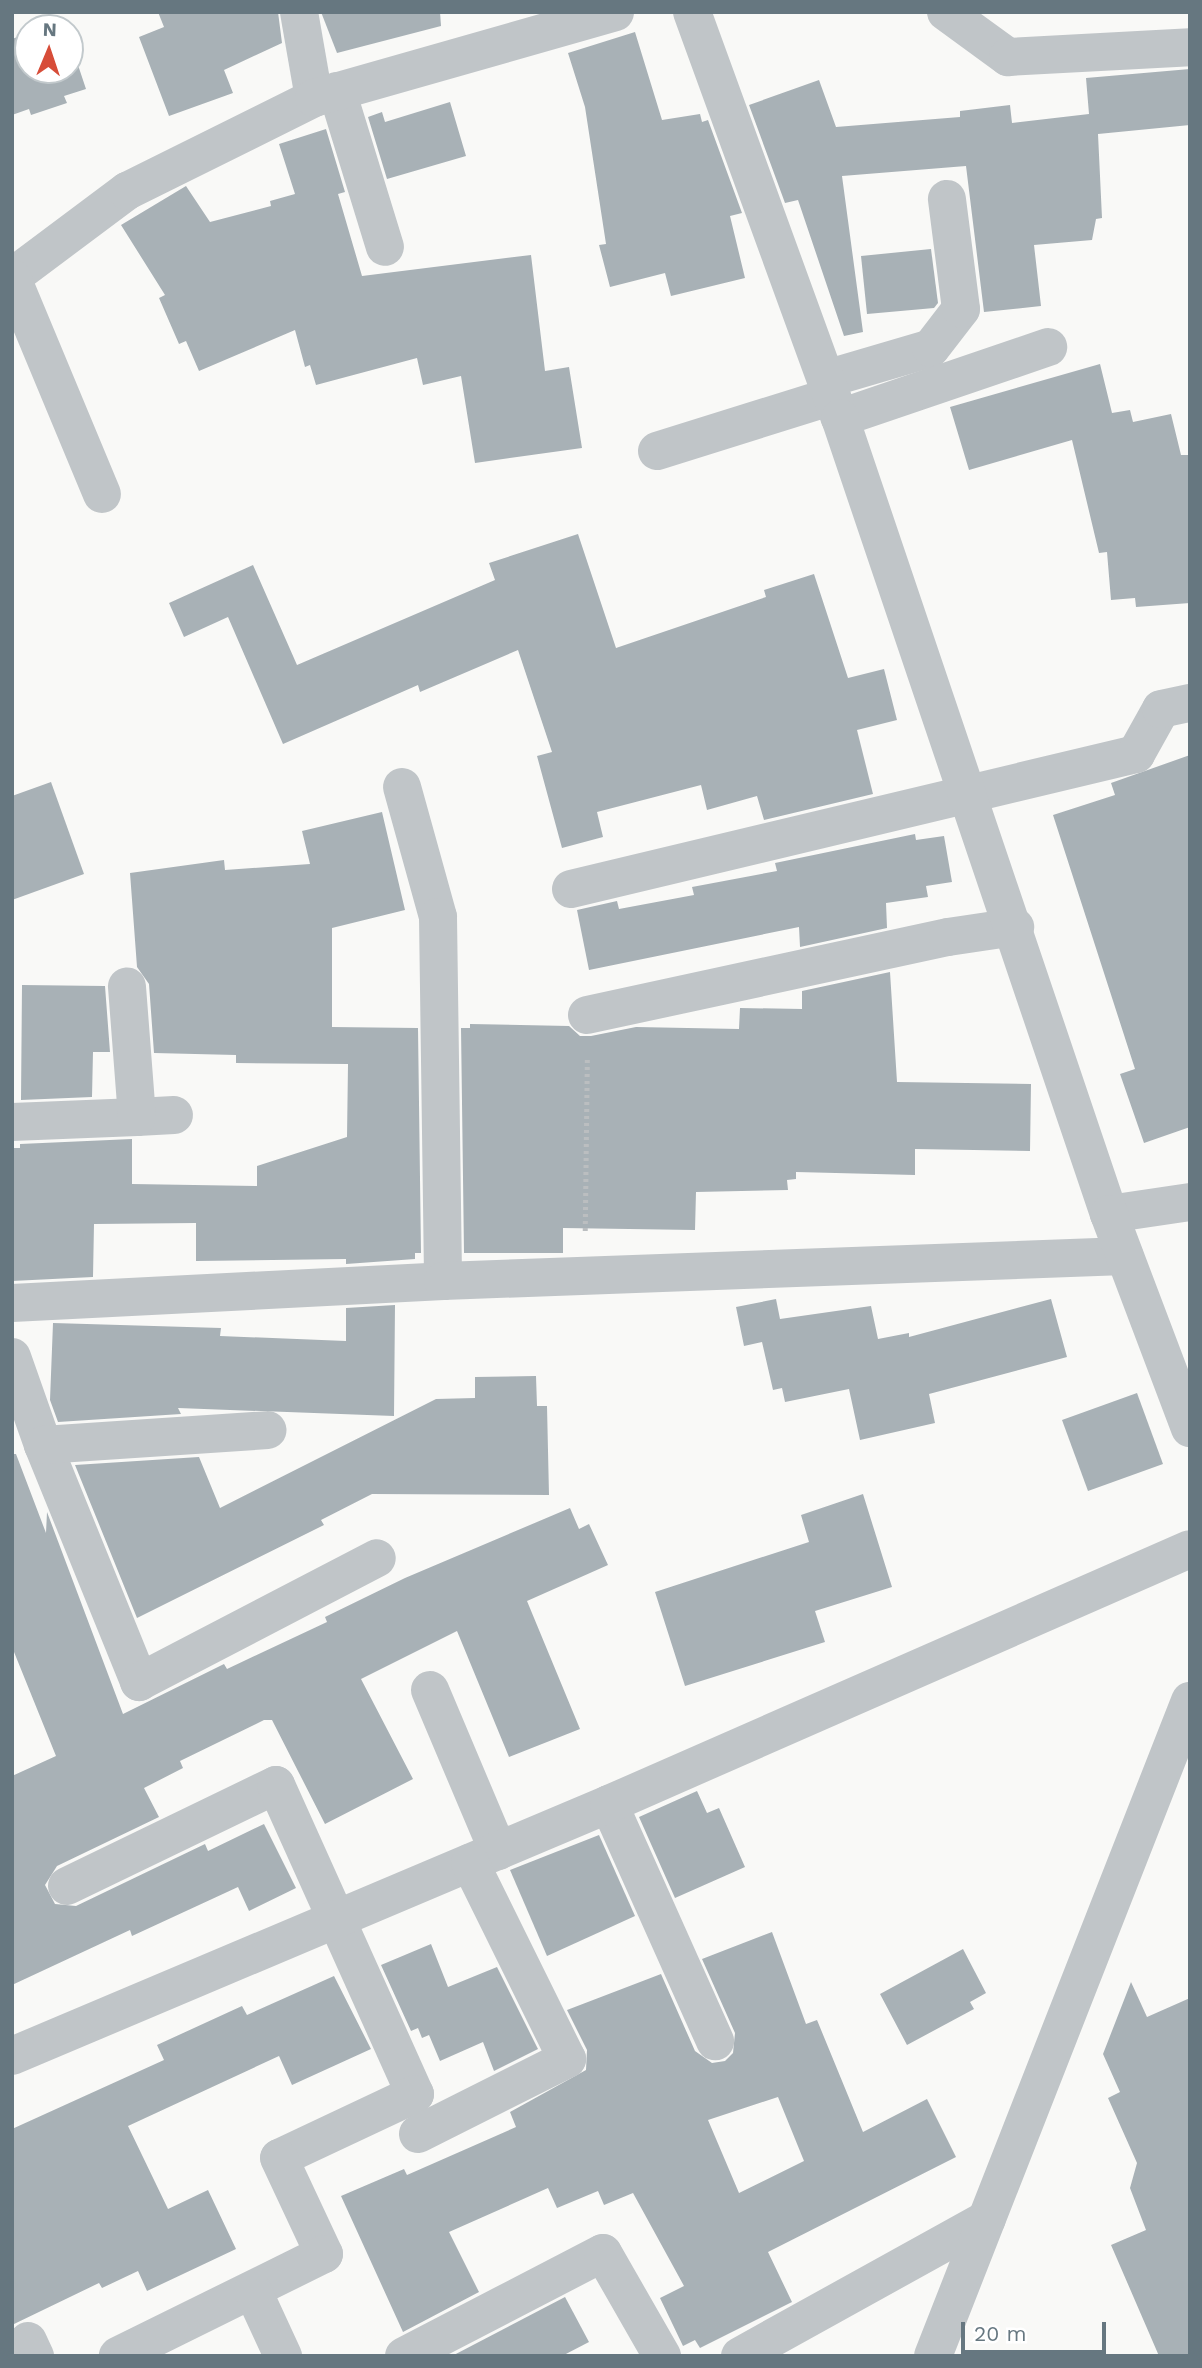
<!DOCTYPE html>
<html>
<head>
<meta charset="utf-8">
<style>
  body { margin:0 }
  #map { position:relative; width:1202px; height:2368px; overflow:hidden; background:#f9f9f7; font-family:"Work Sans",sans-serif }
  div>[style] { position:absolute }
  [style*='--x'] { left:calc(var(--x)*1px); top:calc(var(--y)*1px); width:calc(var(--w)*1px); rotate:calc(var(--a)*1deg) }
  .building>* { inset:0; background:#a8b1b6 }
  .path>* { height:4.5px; margin-top:-2.25px; transform-origin:0; background:repeating-linear-gradient(90deg,#bbbec0 0 3.5px,transparent 0 7px) }
  .minor>* { height:38px; margin:-19px; padding:0 19px; transform-origin:19px; border-radius:19px; background:#c0c5c8 }
  .tertiary>* { height:38px; margin:-19px; padding:0 19px; transform-origin:19px; border-radius:19px; background:#c0c5c8 }
  span { translate:-50% -50%; white-space:nowrap; text-align:center; line-height:1.15; -webkit-text-stroke:7px #fff; paint-order:stroke }
  .frame { position:absolute; inset:0; border:14px solid #667780; pointer-events:none }
  .north { position:absolute; left:14px; top:14px; width:70px; height:70px; box-sizing:border-box; background:#fff; border:2px solid #c2c9cc; border-radius:50%; rotate:2deg; font-size:19px; font-weight:700; line-height:28px; text-align:center; color:#667780 }
  .north::after { content:''; display:block; margin:auto; width:24px; height:32px; background:#d74d39; clip-path:polygon(50% 0,100% 100%,50% 72%,0 100%) }
  .scale { position:absolute; left:961px; top:2322px; width:145px; height:32px; box-sizing:border-box; border:4px solid #667780; border-top:0; padding-left:9px; font-size:21px; line-height:24px; white-space:nowrap; color:#667780; -webkit-text-stroke:5px #fff; paint-order:stroke }
</style>
</head>
<body>
<div id="map">
  <div class="building">
    <div style="clip-path:polygon(158px 12px,278px 12px,282px 43px,224px 70px,233px 93px,169px 116px,139px 37px,164px 27px)"></div>
    <div style="clip-path:polygon(321px 12px,440px 12px,441px 26px,337px 53px)"></div>
    <div style="clip-path:polygon(635px 32px,662px 120px,700px 114px,702px 122px,708px 120px,742px 213px,730px 216px,745px 278px,671px 296px,665px 273px,610px 287px,599px 245px,606px 244px,585px 107px,568px 53px)"></div>
    <div style="clip-path:polygon(28px 33px,28px 70px,70px 70px,70px 41px,86px 89px,64px 96px,67px 103px,31px 115px,29px 109px,12px 115px,12px 39px)"></div>
    <div style="clip-path:polygon(1190px 69px,1190px 125px,1098px 134px,1102px 218px,1096px 219px,1092px 240px,1034px 245px,1041px 306px,984px 312px,966px 166px,842px 176px,863px 332px,844px 336px,798px 200px,785px 203px,749px 105px,819px 80px,836px 127px,960px 117px,960px 111px,1010px 105px,1012px 123px,1089px 114px,1086px 78px)"></div>
    <div style="clip-path:polygon(450px 102px,466px 156px,387px 179px,368px 117px,382px 112px,385px 122px)"></div>
    <div style="clip-path:polygon(326px 129px,345px 192px,338px 194px,362px 276px,531px 255px,545px 371px,569px 367px,582px 448px,475px 463px,461px 376px,423px 385px,417px 358px,316px 385px,310px 365px,305px 367px,295px 330px,199px 371px,186px 341px,179px 344px,159px 298px,165px 295px,121px 225px,186px 186px,210px 222px,271px 206px,270px 201px,295px 194px,279px 144px)"></div>
    <div style="clip-path:polygon(931px 249px,938px 303px,934px 308px,867px 314px,861px 256px)"></div>
    <div style="clip-path:polygon(1100px 364px,1112px 413px,1130px 410px,1133px 422px,1171px 414px,1181px 455px,1190px 455px,1190px 603px,1136px 607px,1135px 598px,1111px 600px,1107px 552px,1099px 553px,1072px 440px,969px 470px,950px 407px)"></div>
    <div style="clip-path:polygon(578px 534px,616px 648px,766px 597px,764px 590px,814px 574px,848px 678px,884px 669px,897px 720px,857px 730px,873px 794px,764px 820px,757px 796px,707px 810px,701px 785px,597px 812px,603px 837px,562px 848px,537px 756px,552px 752px,518px 650px,420px 692px,418px 685px,283px 744px,228px 617px,184px 637px,169px 603px,253px 565px,297px 665px,495px 580px,489px 563px)"></div>
    <div style="clip-path:polygon(1190px 755px,1190px 1127px,1144px 1143px,1120px 1074px,1135px 1069px,1053px 815px,1115px 795px,1111px 783px)"></div>
    <div style="clip-path:polygon(51px 782px,84px 874px,12px 900px,12px 796px)"></div>
    <div style="clip-path:polygon(382px 812px,405px 910px,332px 928px,332px 1027px,418px 1028px,421px 1253px,415px 1253px,415px 1259px,346px 1264px,346px 1259px,196px 1261px,196px 1223px,94px 1224px,93px 1277px,12px 1281px,12px 1148px,20px 1148px,20px 1144px,132px 1139px,132px 1184px,257px 1186px,257px 1166px,347px 1137px,348px 1064px,236px 1063px,236px 1055px,154px 1053px,149px 984px,137px 967px,130px 873px,224px 860px,225px 870px,310px 864px,302px 831px)"></div>
    <div style="clip-path:polygon(915px 834px,916px 840px,944px 836px,952px 882px,926px 886px,928px 897px,886px 903px,887px 928px,800px 947px,799px 927px,589px 970px,577px 910px,617px 901px,619px 909px,694px 895px,692px 887px,777px 871px,775px 863px)"></div>
    <div style="clip-path:polygon(890px 972px,897px 1082px,1031px 1084px,1030px 1151px,915px 1149px,915px 1175px,796px 1172px,796px 1179px,787px 1180px,788px 1190px,696px 1192px,695px 1230px,563px 1228px,563px 1253px,464px 1253px,461px 1028px,470px 1028px,470px 1024px,569px 1026px,580px 1036px,591px 1036px,636px 1027px,739px 1029px,740px 1008px,802px 1009px,802px 991px)"></div>
    <div style="clip-path:polygon(22px 985px,105px 986px,110px 1052px,93px 1052px,92px 1097px,21px 1100px)"></div>
    <div style="clip-path:polygon(776px 1299px,780px 1319px,871px 1306px,878px 1339px,909px 1333px,909px 1337px,1051px 1299px,1067px 1357px,929px 1394px,935px 1423px,860px 1440px,849px 1389px,785px 1402px,782px 1388px,773px 1390px,762px 1342px,744px 1346px,736px 1307px)"></div>
    <div style="clip-path:polygon(395px 1305px,394px 1416px,178px 1408px,181px 1414px,58px 1422px,50px 1400px,53px 1323px,221px 1328px,220px 1336px,346px 1341px,346px 1308px)"></div>
    <div style="clip-path:polygon(536px 1376px,537px 1406px,547px 1406px,549px 1495px,372px 1494px,321px 1520px,324px 1525px,137px 1618px,75px 1465px,199px 1457px,220px 1508px,436px 1399px,475px 1398px,475px 1377px)"></div>
    <div style="clip-path:polygon(1137px 1393px,1163px 1464px,1088px 1491px,1062px 1420px)"></div>
    <div style="clip-path:polygon(12px 1454px,16px 1454px,46px 1533px,47px 1512px,123px 1714px,224px 1664px,227px 1669px,327px 1622px,325px 1617px,405px 1578px,570px 1508px,579px 1529px,589px 1524px,608px 1565px,527px 1601px,580px 1729px,509px 1757px,457px 1631px,361px 1679px,413px 1779px,325px 1824px,272px 1720px,264px 1720px,180px 1761px,183px 1768px,144px 1788px,159px 1817px,57px 1866px,45px 1885px,55px 1904px,76px 1906px,205px 1844px,208px 1851px,264px 1824px,296px 1888px,249px 1911px,238px 1887px,132px 1936px,130px 1930px,12px 1985px,12px 1776px,56px 1756px,12px 1647px)"></div>
    <div style="clip-path:polygon(863px 1494px,892px 1587px,815px 1611px,825px 1642px,685px 1686px,655px 1592px,809px 1542px,801px 1515px)"></div>
    <div style="clip-path:polygon(697px 1791px,707px 1813px,719px 1808px,745px 1867px,675px 1898px,639px 1817px)"></div>
    <div style="clip-path:polygon(599px 1835px,635px 1916px,547px 1956px,510px 1870px)"></div>
    <div style="clip-path:polygon(evenodd,772px 1932px,806px 2024px,817px 2020px,863px 2132px,927px 2099px,956px 2157px,768px 2252px,792px 2302px,700px 2348px,695px 2340px,683px 2346px,660px 2298px,684px 2286px,633px 2193px,604px 2205px,598px 2191px,557px 2208px,548px 2188px,449px 2232px,479px 2292px,403px 2332px,341px 2196px,404px 2169px,407px 2175px,516px 2127px,510px 2112px,586px 2070px,587px 2050px,567px 2010px,661px 1974px,695px 2051px,712px 2063px,725px 2061px,733px 2053px,735px 2033px,702px 1959px,772px 1932px,778px 2097px,804px 2161px,739px 2193px,708px 2120px,778px 2097px)"></div>
    <div style="clip-path:polygon(431px 1944px,448px 1987px,497px 1967px,538px 2049px,494px 2071px,483px 2042px,440px 2061px,429px 2035px,422px 2038px,418px 2028px,411px 2031px,381px 1965px)"></div>
    <div style="clip-path:polygon(963px 1949px,986px 1993px,970px 2002px,974px 2009px,907px 2045px,880px 1994px)"></div>
    <div style="clip-path:polygon(334px 1976px,371px 2049px,292px 2085px,279px 2056px,128px 2126px,168px 2209px,208px 2190px,236px 2249px,147px 2291px,138px 2271px,102px 2288px,99px 2283px,12px 2325px,12px 2129px,164px 2060px,157px 2045px,242px 2006px,247px 2015px)"></div>
    <div style="clip-path:polygon(1131px 1982px,1147px 2017px,1190px 1998px,1190px 2356px,1159px 2356px,1111px 2245px,1146px 2230px,1130px 2188px,1137px 2163px,1108px 2098px,1120px 2092px,1103px 2054px)"></div>
    <div style="clip-path:polygon(565px 2297px,589px 2342px,562px 2356px,452px 2356px)"></div>
  </div>
  <div class="path">
    <div style="--x:585;--y:1231;--w:173;--a:-89.3"></div>
  </div>
  <div class="minor">
    <div style="--x:299;--y:12;--w:87;--a:80.1"></div>
    <div style="--x:946;--y:12;--w:77;--a:36"></div>
    <div style="--x:1008;--y:57;--w:182;--a:-3.1"></div>
    <div style="--x:337;--y:91;--w:163;--a:72.9"></div>
    <div style="--x:12;--y:277;--w:144;--a:-36.8"></div>
    <div style="--x:127;--y:191;--w:209;--a:-26.4"></div>
    <div style="--x:314;--y:98;--w:313;--a:-15.9"></div>
    <div style="--x:12;--y:278;--w:234;--a:67.4"></div>
    <div style="--x:826;--y:379;--w:109;--a:-16.4"></div>
    <div style="--x:931;--y:348;--w:49;--a:-52.4"></div>
    <div style="--x:961;--y:309;--w:111;--a:-97.3"></div>
    <div style="--x:840;--y:418;--w:220;--a:-18.8"></div>
    <div style="--x:657;--y:451;--w:183;--a:-17.4"></div>
    <div style="--x:402;--y:787;--w:135;--a:74.5"></div>
    <div style="--x:438;--y:917;--w:364;--a:89.2"></div>
    <div style="--x:571;--y:889;--w:581;--a:-13.44"></div>
    <div style="--x:1136;--y:754;--w:51;--a:-60.9"></div>
    <div style="--x:1161;--y:709;--w:30;--a:-12"></div>
    <div style="--x:587;--y:1015;--w:369;--a:-12.2"></div>
    <div style="--x:948;--y:937;--w:68;--a:-8.5"></div>
    <div style="--x:137;--y:1117;--w:37;--a:-3"></div>
    <div style="--x:12;--y:1122;--w:125;--a:-2.3"></div>
    <div style="--x:137;--y:1117;--w:131;--a:-94.4"></div>
    <div style="--x:1109;--y:1214;--w:82;--a:-8.4"></div>
    <div style="--x:12;--y:1303;--w:432;--a:-2.9"></div>
    <div style="--x:443;--y:1281;--w:682;--a:-2.1"></div>
    <div style="--x:12;--y:1357;--w:93;--a:70.6"></div>
    <div style="--x:43;--y:1445;--w:256;--a:67.9"></div>
    <div style="--x:139;--y:1682;--w:268;--a:-27.5"></div>
    <div style="--x:43;--y:1445;--w:225;--a:-3.8"></div>
    <div style="--x:430;--y:1690;--w:175;--a:67.1"></div>
    <div style="--x:609;--y:1804;--w:260;--a:65.9"></div>
    <div style="--x:67;--y:1886;--w:232;--a:-25.8"></div>
    <div style="--x:276;--y:1785;--w:339;--a:65.8"></div>
    <div style="--x:415;--y:2094;--w:150;--a:154.8"></div>
    <div style="--x:279;--y:2158;--w:106;--a:64.9"></div>
    <div style="--x:324;--y:2254;--w:230;--a:153.7"></div>
    <div style="--x:12;--y:2056;--w:648;--a:-22.89"></div>
    <div style="--x:609;--y:1804;--w:634;--a:-23.7"></div>
    <div style="--x:418;--y:2134;--w:167;--a:-26.7"></div>
    <div style="--x:567;--y:2059;--w:219;--a:-116.3"></div>
    <div style="--x:253;--y:2291;--w:72;--a:65.2"></div>
    <div style="--x:28;--y:2341;--w:17;--a:65"></div>
    <div style="--x:404;--y:2356;--w:224;--a:-27.4"></div>
    <div style="--x:603;--y:2253;--w:119;--a:60.2"></div>
    <div style="--x:740;--y:2356;--w:282;--a:-29"></div>
  </div>
  <div class="tertiary">
    <div style="--x:692;--y:12;--w:432;--a:70"></div>
    <div style="--x:840;--y:418;--w:840;--a:71.33"></div>
    <div style="--x:1109;--y:1214;--w:229;--a:69.3"></div>
    <div style="--x:933;--y:2356;--w:704;--a:-68.58"></div>
  </div>
  <div class="frame"></div>
  <div class="north">N</div>
  <div class="scale">20 m</div>
</div>
</body>
</html>
